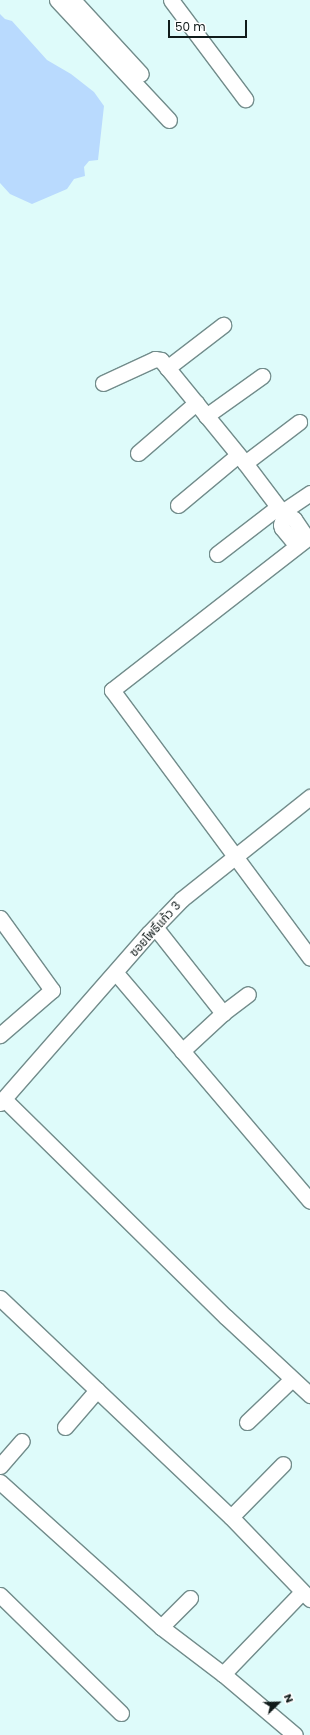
<!DOCTYPE html>
<html>
<head>
<meta charset="utf-8">
<style>
  body { margin:0 }
  #map { position:relative; width:310px; height:1735px; overflow:hidden; background:#defbfa; font-family:Poppins,"Noto Sans Thai",sans-serif }
  div>[style] { position:absolute }
  [style*='--x'] { left:calc(var(--x)*1px); top:calc(var(--y)*1px); width:calc(var(--w)*1px); rotate:calc(var(--a)*1deg) }
  .water>* { inset:0; background:#b9dafe }
  .roads { filter:drop-shadow(1px 0 #728c8b) drop-shadow(-1px 0 #728c8b) drop-shadow(0 1px #728c8b) drop-shadow(0 -1px #728c8b) }
  .minor>* { height:15px; margin:-7.5px; padding:0 7.5px; transform-origin:7.5px; border-radius:7.5px; background:#fff }
  span { translate:-50% -50%; white-space:nowrap; text-align:center; line-height:1.15; -webkit-text-stroke:3px #fff; paint-order:stroke }
  .street-label { font-size:12px; color:#101b1a }
  .north { position:absolute; left:258px; top:1683px; width:40px; height:40px; -webkit-text-stroke:3px #fff; paint-order:stroke; rotate:67deg; font-size:11px; font-weight:700; line-height:16px; text-align:center; color:#101b1a }
  .north::after { content:''; display:block; margin:auto; width:14px; height:18px; background:#101b1a; clip-path:polygon(50% 0,100% 100%,50% 72%,0 100%) }
  .scale { position:absolute; left:168px; top:20px; width:79px; height:18px; box-sizing:border-box; border:2px solid #101b1a; border-top:0; padding-left:5px; font-size:12px; line-height:14px; white-space:nowrap; color:#101b1a; -webkit-text-stroke:3px #fff; paint-order:stroke }
</style>
</head>
<body>
<div id="map">
  <div class="water">
    <div style="clip-path:polygon(0 14px,5px 19px,12px 21px,47px 60px,71px 74px,94px 92px,104px 106px,98px 160px,89px 161px,84px 167px,85px 176px,74px 179px,67px 189px,32px 204px,10px 194px,0 183px)"></div>
  </div>
  <div class="roads">
    <div class="minor">
      <div style="--x:57;--y:0;--w:164;--a:47"></div>
      <div style="--x:73;--y:0;--w:100;--a:47.4"></div>
      <div style="--x:171;--y:0;--w:124;--a:53.2"></div>
      <div style="--x:167;--y:368;--w:71;--a:-37.5"></div>
      <div style="--x:103;--y:383;--w:57;--a:-24.8"></div>
      <div style="--x:155;--y:359;--w:6;--a:9"></div>
      <div style="--x:161;--y:360;--w:133;--a:50.8"></div>
      <div style="--x:245;--y:463;--w:61;--a:52.9"></div>
      <div style="--x:282;--y:512;--w:14;--a:30"></div>
      <div style="--x:294;--y:519;--w:23;--a:56"></div>
      <div style="--x:206;--y:416;--w:69;--a:-35.5"></div>
      <div style="--x:138;--y:453;--w:77;--a:-40.8"></div>
      <div style="--x:245;--y:463;--w:68;--a:-37.2"></div>
      <div style="--x:178;--y:505;--w:78;--a:-39.8"></div>
      <div style="--x:282;--y:512;--w:34;--a:-34"></div>
      <div style="--x:284;--y:515;--w:10;--a:107"></div>
      <div style="--x:281;--y:525;--w:3;--a:72"></div>
      <div style="--x:282;--y:528;--w:23;--a:50"></div>
      <div style="--x:310;--y:536;--w:251;--a:142.1"></div>
      <div style="--x:112;--y:690;--w:333;--a:53.5"></div>
      <div style="--x:217;--y:554;--w:77;--a:-37.6"></div>
      <div style="--x:0;--y:918;--w:89;--a:54.2"></div>
      <div style="--x:52;--y:990;--w:69;--a:139.1"></div>
      <div style="--x:155;--y:927;--w:110;--a:51.7"></div>
      <div style="--x:116;--y:973;--w:299;--a:49.6"></div>
      <div style="--x:182;--y:1051;--w:56;--a:-42.8"></div>
      <div style="--x:223;--y:1013;--w:31;--a:-37"></div>
      <div style="--x:4;--y:1099;--w:311;--a:44.5"></div>
      <div style="--x:226;--y:1317;--w:115;--a:42.9"></div>
      <div style="--x:0;--y:1103;--w:226;--a:-48.8"></div>
      <div style="--x:149;--y:933;--w:47;--a:-45.9"></div>
      <div style="--x:182;--y:899;--w:164;--a:-38.6"></div>
      <div style="--x:0;--y:1298;--w:318;--a:43.5"></div>
      <div style="--x:231;--y:1517;--w:114;--a:46.1"></div>
      <div style="--x:247;--y:1422;--w:62;--a:-43.7"></div>
      <div style="--x:65;--y:1427;--w:49;--a:-49.1"></div>
      <div style="--x:0;--y:1466;--w:33;--a:-49"></div>
      <div style="--x:0;--y:1482;--w:217;--a:42"></div>
      <div style="--x:161;--y:1627;--w:78;--a:37.2"></div>
      <div style="--x:223;--y:1674;--w:94;--a:40.3"></div>
      <div style="--x:231;--y:1517;--w:74;--a:-45.5"></div>
      <div style="--x:0;--y:1595;--w:169;--a:44.3"></div>
      <div style="--x:161;--y:1627;--w:41;--a:-45"></div>
      <div style="--x:223;--y:1674;--w:114;--a:-46.1"></div>
    </div>
  </div>
  <div class="street-label">
    <span style="left:155px;top:929px;rotate:-48deg">ซอยโพธิ์แก้ว 3</span>
  </div>
  <div class="north">N</div>
  <div class="scale">50 m</div>
</div>
</body>
</html>
